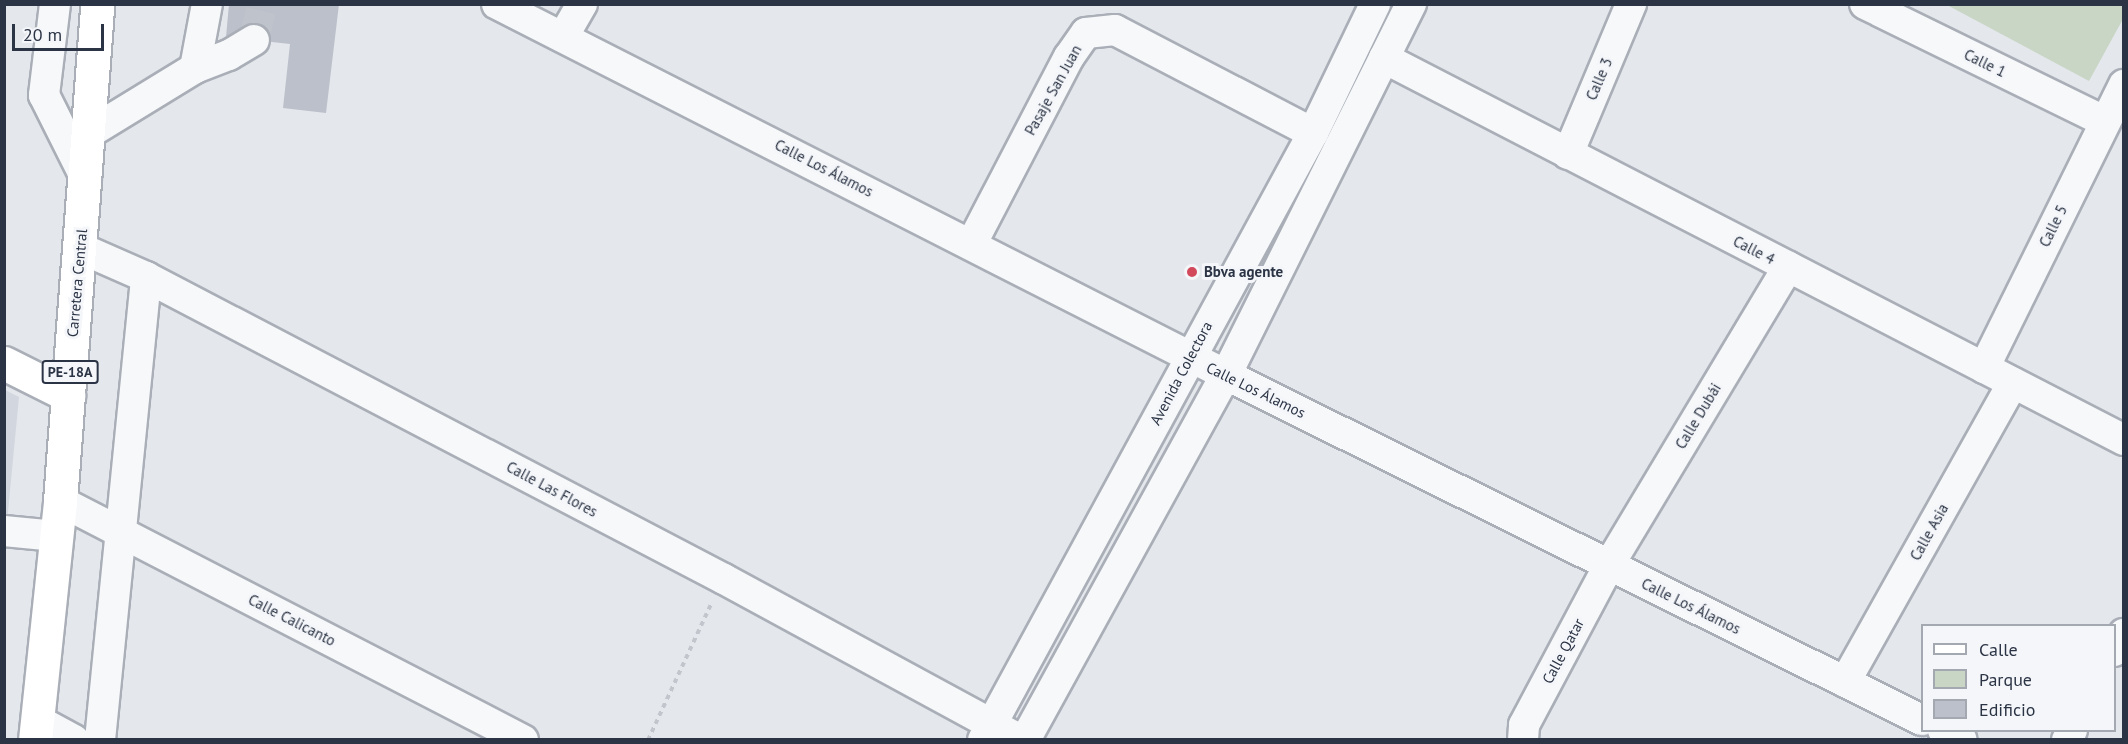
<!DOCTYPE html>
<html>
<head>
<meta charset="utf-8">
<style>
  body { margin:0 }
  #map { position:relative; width:2128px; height:744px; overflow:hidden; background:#e4e7ec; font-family:"PT Sans",sans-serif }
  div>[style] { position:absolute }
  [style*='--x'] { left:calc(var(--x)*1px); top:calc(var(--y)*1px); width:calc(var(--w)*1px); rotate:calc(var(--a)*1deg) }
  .built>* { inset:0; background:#d2d6de }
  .green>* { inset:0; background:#c9d6c5 }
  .building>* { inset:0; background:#bbc0ca }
  .minor-tunnel>* { height:30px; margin-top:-15px; transform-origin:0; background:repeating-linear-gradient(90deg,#bfc3cb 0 30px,transparent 0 45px) }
  .path>* { height:4px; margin-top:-2px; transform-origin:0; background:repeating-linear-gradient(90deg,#c2c5cb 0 4.5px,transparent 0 9px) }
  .roads { filter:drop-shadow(2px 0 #a9aeb7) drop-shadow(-2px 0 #a9aeb7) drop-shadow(0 2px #a9aeb7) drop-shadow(0 -2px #a9aeb7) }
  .minor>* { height:30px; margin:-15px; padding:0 15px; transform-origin:15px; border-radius:15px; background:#f7f8fa }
  .major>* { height:33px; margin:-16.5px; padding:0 16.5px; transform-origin:16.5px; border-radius:16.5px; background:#fff }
  .highway>* { height:33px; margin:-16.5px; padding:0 16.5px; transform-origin:16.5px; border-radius:16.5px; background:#fff }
  .dots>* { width:16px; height:16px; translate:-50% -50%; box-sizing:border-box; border:3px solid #f4f6f9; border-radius:50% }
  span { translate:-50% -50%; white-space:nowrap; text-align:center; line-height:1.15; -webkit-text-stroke:6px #f4f6f9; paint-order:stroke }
  .shield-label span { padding:2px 4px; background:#f4f6f9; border:2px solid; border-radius:4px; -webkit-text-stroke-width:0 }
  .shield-label { font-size:14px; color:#2b3445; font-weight:700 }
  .street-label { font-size:15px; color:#2b3445 }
  .poi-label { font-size:15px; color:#2b3445; font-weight:700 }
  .left { translate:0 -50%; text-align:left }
  .frame { position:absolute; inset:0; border:6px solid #2b3445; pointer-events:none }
  .legend { position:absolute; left:1921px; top:624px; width:195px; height:108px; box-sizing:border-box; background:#f4f6f9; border:2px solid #a4a8b1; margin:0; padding:8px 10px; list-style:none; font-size:18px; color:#2b3445 }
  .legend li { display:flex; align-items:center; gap:12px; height:30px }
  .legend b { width:30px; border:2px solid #a4a8b1 }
  .scale { position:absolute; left:12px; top:24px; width:92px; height:27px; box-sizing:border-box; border:3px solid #2b3445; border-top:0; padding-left:8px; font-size:18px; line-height:21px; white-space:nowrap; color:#2b3445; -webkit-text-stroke:4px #f4f6f9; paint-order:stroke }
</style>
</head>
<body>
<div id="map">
  <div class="built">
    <div style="clip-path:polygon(5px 390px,19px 397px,5px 543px)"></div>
  </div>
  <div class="green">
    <div style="clip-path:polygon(1947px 5px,2123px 5px,2123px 19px,2089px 81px)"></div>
  </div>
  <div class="building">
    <div style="clip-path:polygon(229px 4px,339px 4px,326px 113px,283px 108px,290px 44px,226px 37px)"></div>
  </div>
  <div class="minor-tunnel">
    <div style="--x:254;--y:40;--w:37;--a:-77"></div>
  </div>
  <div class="path">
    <div style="--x:648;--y:740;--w:150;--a:-65.1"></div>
  </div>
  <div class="roads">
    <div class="minor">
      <div style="--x:55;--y:4;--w:92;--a:96.9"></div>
      <div style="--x:44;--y:95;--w:94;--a:63.4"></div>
      <div style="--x:497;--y:4;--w:818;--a:26.97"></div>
      <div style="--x:1226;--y:375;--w:777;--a:26.37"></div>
      <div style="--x:1865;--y:4;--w:266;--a:26.1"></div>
      <div style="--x:563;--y:37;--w:38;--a:-60"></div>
      <div style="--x:1384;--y:58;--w:833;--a:27.3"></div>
      <div style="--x:195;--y:68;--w:36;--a:-21"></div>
      <div style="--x:229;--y:55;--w:29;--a:-31"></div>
      <div style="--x:89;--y:133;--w:124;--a:-31.5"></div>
      <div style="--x:195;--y:68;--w:65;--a:-79.4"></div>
      <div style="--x:1568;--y:154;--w:163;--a:-67.2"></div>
      <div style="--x:972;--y:243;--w:210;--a:-62.5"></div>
      <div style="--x:1069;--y:57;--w:29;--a:-55"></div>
      <div style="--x:1086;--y:33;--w:29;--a:-6"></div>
      <div style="--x:1115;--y:30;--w:223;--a:27.5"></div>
      <div style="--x:80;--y:248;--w:72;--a:23.7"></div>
      <div style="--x:146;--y:277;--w:652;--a:27.59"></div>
      <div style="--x:724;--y:579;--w:337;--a:28.5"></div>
      <div style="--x:1984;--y:368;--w:316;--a:-63.7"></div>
      <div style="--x:60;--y:501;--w:521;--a:27.3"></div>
      <div style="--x:4;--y:531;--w:52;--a:5.5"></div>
      <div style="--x:2114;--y:651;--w:20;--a:-60"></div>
      <div style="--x:1845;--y:682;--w:343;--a:-60.7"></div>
      <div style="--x:37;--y:720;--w:42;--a:28.4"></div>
      <div style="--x:1943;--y:730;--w:21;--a:28"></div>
      <div style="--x:100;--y:740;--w:465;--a:-84.3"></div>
      <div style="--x:983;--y:740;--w:691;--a:-61.47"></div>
      <div style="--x:1313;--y:133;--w:143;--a:-64.3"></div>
      <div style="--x:1025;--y:740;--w:417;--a:-61.2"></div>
      <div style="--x:1226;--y:375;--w:415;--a:-63.5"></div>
      <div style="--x:1523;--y:740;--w:15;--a:-86"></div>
      <div style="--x:1524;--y:725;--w:181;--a:-62"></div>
      <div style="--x:1609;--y:565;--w:348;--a:-59"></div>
      <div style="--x:2067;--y:740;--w:11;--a:-63"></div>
    </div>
    <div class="major">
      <div style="--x:4;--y:363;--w:72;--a:26.6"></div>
    </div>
    <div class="highway">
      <div style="--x:35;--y:740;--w:240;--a:-84"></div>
      <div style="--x:60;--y:501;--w:498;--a:-85.7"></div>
    </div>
  </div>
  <div class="dots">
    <div style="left:1192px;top:272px;background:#d1495b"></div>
  </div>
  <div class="shield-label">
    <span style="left:70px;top:372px">PE-18A</span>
  </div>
  <div class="street-label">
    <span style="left:1985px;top:63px;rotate:26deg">Calle 1</span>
    <span style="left:1599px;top:79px;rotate:-67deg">Calle 3</span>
    <span style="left:1053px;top:90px;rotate:-61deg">Pasaje San Juan</span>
    <span style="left:824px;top:168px;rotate:27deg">Calle Los Álamos</span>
    <span style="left:2053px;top:226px;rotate:-64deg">Calle 5</span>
    <span style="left:1754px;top:250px;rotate:27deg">Calle 4</span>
    <span style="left:77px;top:283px;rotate:-85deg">Carretera Central</span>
    <span style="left:1181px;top:373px;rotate:-62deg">Avenida Colectora</span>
    <span style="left:1256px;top:390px;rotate:26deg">Calle Los Álamos</span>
    <span style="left:1698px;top:416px;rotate:-59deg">Calle Dubái</span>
    <span style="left:552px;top:489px;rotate:28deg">Calle Las Flores</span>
    <span style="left:1929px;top:532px;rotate:-61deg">Calle Asia</span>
    <span style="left:1691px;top:606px;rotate:26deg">Calle Los Álamos</span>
    <span style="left:292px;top:620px;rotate:27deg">Calle Calicanto</span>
    <span style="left:1563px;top:651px;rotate:-62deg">Calle Qatar</span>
  </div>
  <div class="poi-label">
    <span class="left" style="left:1204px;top:272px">Bbva agente</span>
  </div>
  <div class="frame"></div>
  <ul class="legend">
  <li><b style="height:8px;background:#fff"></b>Calle</li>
  <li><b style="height:16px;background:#c9d6c5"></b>Parque</li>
  <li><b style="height:16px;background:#bbc0ca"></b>Edificio</li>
  </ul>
  <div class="scale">20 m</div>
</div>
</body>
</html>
